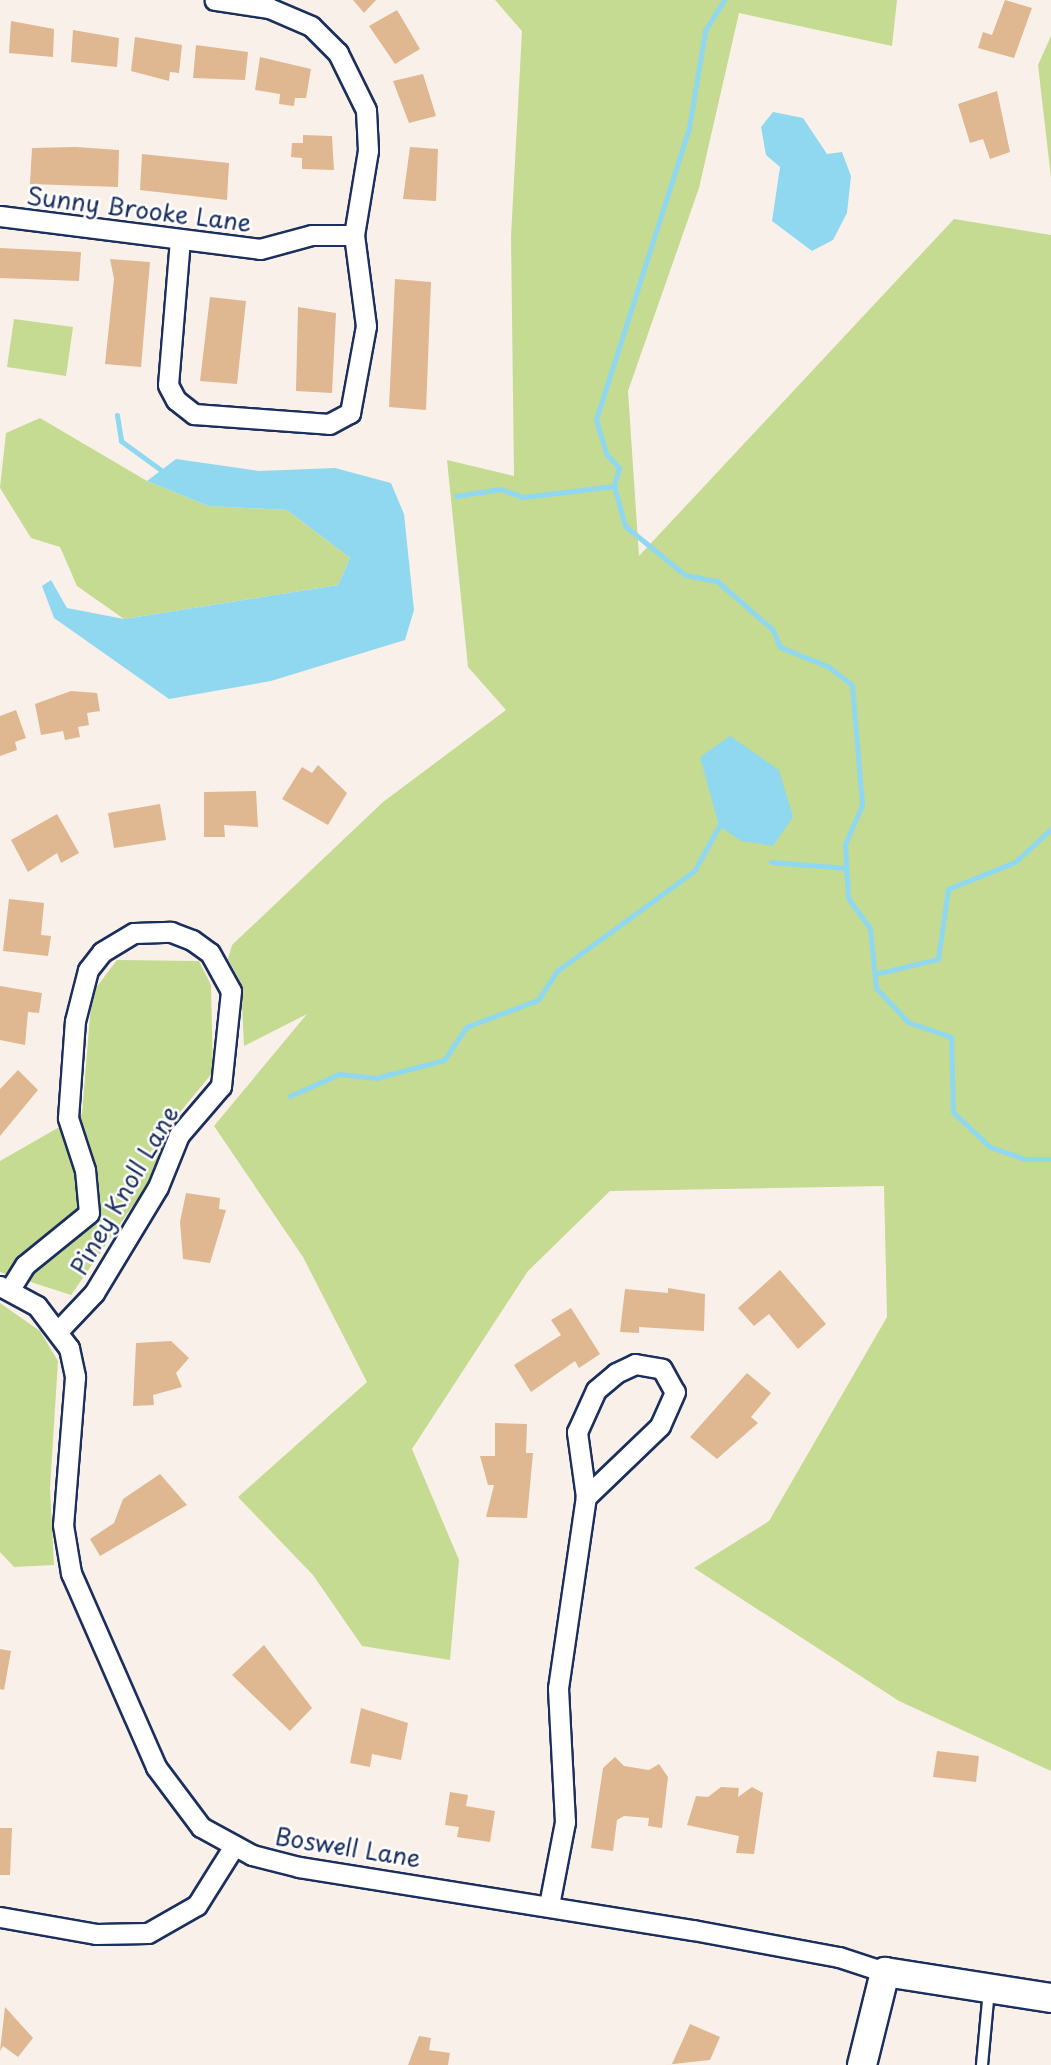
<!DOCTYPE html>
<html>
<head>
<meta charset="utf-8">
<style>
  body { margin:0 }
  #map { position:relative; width:1051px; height:2065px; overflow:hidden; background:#f9f1e9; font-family:"Playpen Sans",sans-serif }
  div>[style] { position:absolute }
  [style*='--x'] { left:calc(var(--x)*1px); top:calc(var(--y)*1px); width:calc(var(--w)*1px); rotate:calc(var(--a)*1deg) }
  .green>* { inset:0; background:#c4db91 }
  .water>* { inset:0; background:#8fd8f0 }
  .stream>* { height:5px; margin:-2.5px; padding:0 2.5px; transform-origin:2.5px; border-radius:2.5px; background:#8fd8f0 }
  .building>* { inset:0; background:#dfb790 }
  .roads { filter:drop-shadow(2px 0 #1b2f5e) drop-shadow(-2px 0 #1b2f5e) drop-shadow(0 2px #1b2f5e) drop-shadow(0 -2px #1b2f5e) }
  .service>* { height:10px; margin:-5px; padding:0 5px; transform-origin:5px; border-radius:5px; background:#fff }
  .minor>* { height:19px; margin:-9.5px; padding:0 9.5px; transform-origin:9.5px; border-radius:9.5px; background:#fff }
  .secondary>* { height:28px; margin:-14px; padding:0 14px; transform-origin:14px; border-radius:14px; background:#fff }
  span { translate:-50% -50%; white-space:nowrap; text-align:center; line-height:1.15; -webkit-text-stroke:5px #fff; paint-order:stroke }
  .street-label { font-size:24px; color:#1b2f5e }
</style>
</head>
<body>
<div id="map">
  <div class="green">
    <div style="clip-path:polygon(495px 0,897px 0,892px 46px,739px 13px,699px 188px,628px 391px,639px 556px,954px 219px,1051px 235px,1051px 1771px,899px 1701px,694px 1568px,769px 1521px,887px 1317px,884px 1186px,610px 1191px,528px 1271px,412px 1449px,459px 1560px,450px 1660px,362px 1646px,313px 1575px,238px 1497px,367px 1382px,303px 1257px,214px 1126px,307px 1014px,244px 1046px,241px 983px,228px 959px,232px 945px,383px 802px,506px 710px,468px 667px,447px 460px,514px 476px,511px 236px,522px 31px)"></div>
    <div style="clip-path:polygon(1051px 36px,1051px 178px,1038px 65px)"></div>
    <div style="clip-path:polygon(14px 319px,73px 327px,66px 376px,7px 367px)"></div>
    <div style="clip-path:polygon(40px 418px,147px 481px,208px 506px,287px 510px,350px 558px,338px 585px,124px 619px,77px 586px,60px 547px,31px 538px,0 488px,6px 433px)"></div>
    <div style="clip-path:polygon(117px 960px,199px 961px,211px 985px,213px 1072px,176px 1117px,154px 1175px,71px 1295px,0 1272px,0 1161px,82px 1114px,92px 993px)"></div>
    <div style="clip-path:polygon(0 1303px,40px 1331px,58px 1361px,50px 1488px,54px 1565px,14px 1567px,0 1552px)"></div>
  </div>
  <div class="water">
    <div style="clip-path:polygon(773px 112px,803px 118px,827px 154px,842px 152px,851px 176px,847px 213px,833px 240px,812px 251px,772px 221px,780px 167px,766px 155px,761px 127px)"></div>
    <div style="clip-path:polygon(176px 459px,259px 471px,335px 468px,391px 483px,404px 514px,414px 610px,405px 640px,271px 681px,169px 699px,54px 618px,42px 586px,51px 580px,67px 608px,124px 619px,338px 585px,350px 558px,287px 510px,208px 506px,147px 481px)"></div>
    <div style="clip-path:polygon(730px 736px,779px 770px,793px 817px,773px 846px,741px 841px,719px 826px,700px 757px)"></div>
  </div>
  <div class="stream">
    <div style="--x:724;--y:0;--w:36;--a:122"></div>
    <div style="--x:705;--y:31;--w:98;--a:99.4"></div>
    <div style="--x:689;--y:128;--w:306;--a:107.7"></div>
    <div style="--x:596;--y:420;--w:37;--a:73"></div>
    <div style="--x:607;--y:455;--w:18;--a:47"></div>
    <div style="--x:619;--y:468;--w:19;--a:106"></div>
    <div style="--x:614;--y:486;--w:41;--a:74.6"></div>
    <div style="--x:625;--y:526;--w:77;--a:39.2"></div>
    <div style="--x:685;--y:575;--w:33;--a:11"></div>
    <div style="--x:717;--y:581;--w:74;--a:41.2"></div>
    <div style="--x:773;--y:630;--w:18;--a:68"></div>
    <div style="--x:780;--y:647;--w:53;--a:22.2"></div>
    <div style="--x:829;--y:667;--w:29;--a:38"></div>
    <div style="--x:852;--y:685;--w:120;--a:85.2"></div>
    <div style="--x:862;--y:805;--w:43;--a:113.6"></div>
    <div style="--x:845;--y:844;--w:54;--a:86.8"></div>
    <div style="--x:848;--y:898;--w:37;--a:54"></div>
    <div style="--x:870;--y:928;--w:60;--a:84.3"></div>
    <div style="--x:876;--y:988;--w:47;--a:46.7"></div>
    <div style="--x:908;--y:1022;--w:46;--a:19.2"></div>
    <div style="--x:951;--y:1037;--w:75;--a:88.5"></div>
    <div style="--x:953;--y:1112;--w:51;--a:43.4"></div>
    <div style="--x:990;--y:1147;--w:36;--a:19"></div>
    <div style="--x:1024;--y:1159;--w:27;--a:0"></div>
    <div style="--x:117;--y:415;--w:26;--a:81"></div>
    <div style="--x:121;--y:441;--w:49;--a:35.9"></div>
    <div style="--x:456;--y:496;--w:45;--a:-9"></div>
    <div style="--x:500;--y:489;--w:24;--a:19"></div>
    <div style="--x:523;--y:497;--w:92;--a:-6.9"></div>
    <div style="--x:771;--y:862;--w:76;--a:4.5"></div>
    <div style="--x:875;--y:974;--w:65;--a:-13.4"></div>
    <div style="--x:938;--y:959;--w:71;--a:-81.9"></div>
    <div style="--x:948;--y:889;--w:72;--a:-21.9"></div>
    <div style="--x:1015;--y:862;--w:49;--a:-42.5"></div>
    <div style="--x:290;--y:1096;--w:54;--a:-24.2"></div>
    <div style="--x:339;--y:1074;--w:37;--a:6"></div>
    <div style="--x:376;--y:1078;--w:70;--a:-14.8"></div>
    <div style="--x:444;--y:1060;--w:40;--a:-56"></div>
    <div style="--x:466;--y:1027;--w:77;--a:-20.6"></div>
    <div style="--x:538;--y:1000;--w:35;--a:-57"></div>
    <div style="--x:557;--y:971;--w:170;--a:-36.1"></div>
    <div style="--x:694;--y:871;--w:51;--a:-60.9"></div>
  </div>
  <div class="building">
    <div style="clip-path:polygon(353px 0,376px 0,364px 13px)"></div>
    <div style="clip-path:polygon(1005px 0,1032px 8px,1014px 58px,978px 48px,983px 32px,992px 35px)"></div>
    <div style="clip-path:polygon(397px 10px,420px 49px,395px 64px,369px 26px)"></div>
    <div style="clip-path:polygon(11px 21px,54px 29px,53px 57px,9px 53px)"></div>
    <div style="clip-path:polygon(73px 30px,119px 38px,117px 67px,71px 62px)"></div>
    <div style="clip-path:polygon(135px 37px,182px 45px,179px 73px,170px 72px,169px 81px,131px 71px)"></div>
    <div style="clip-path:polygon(196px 45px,248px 52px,245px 80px,193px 78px)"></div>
    <div style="clip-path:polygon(260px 57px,311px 69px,306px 98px,295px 98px,294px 106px,279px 104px,280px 94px,255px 90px)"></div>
    <div style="clip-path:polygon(423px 74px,436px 116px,409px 123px,393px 81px)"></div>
    <div style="clip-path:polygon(997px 91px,1010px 152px,990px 159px,983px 139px,970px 143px,958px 104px)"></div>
    <div style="clip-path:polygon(303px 135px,332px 136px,334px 170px,302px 169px,302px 158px,291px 157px,292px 143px,303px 143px)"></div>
    <div style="clip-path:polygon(76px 147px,119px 150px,118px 187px,30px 184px,32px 148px)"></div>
    <div style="clip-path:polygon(410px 147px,438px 149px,436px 201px,403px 199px)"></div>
    <div style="clip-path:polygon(142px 154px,229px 163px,227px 200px,140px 190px)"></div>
    <div style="clip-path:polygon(0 248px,81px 252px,79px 281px,0 278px)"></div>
    <div style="clip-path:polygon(110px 259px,150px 262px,141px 367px,105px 364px,114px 279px)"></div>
    <div style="clip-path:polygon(395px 279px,431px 282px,426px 410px,389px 407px)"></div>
    <div style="clip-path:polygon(210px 297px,246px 301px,237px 384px,200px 381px)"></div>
    <div style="clip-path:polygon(298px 307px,336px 313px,332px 393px,296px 391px)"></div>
    <div style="clip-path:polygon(71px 691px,97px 693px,100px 711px,87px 713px,89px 725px,78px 727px,80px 737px,65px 740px,63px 731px,41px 735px,35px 704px)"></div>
    <div style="clip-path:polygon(16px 710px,26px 738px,15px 742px,17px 750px,0 756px,0 716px)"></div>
    <div style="clip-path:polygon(318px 765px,347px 793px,328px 825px,282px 799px,302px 767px,312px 773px)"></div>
    <div style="clip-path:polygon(256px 791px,258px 827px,224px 825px,225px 837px,204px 837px,204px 792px)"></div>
    <div style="clip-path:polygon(160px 804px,166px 840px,114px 848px,108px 813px)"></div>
    <div style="clip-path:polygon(57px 814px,79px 853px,61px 863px,57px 853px,28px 872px,11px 840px)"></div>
    <div style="clip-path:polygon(9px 899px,44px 903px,41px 935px,51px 936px,48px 956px,3px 951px)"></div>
    <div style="clip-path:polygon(0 986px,42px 993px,39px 1013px,28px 1012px,25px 1045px,0 1040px)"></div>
    <div style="clip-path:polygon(18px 1070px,38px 1090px,0 1136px,0 1089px)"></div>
    <div style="clip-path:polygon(186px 1193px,220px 1198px,219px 1209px,226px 1210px,210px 1263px,183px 1259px,180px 1222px)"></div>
    <div style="clip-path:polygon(780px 1270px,826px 1324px,798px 1349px,769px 1314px,754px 1326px,738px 1308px)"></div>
    <div style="clip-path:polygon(668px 1288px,705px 1294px,704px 1331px,639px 1327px,639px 1333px,620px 1332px,625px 1289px,668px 1293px)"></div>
    <div style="clip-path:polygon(571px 1308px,600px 1354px,579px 1368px,575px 1361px,531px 1392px,514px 1365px,561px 1335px,551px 1320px)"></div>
    <div style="clip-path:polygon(171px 1341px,189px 1358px,176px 1373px,182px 1387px,153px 1395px,154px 1405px,133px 1406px,136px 1343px)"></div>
    <div style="clip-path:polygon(747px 1373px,771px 1393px,751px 1417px,758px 1423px,717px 1459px,690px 1437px)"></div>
    <div style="clip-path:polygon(495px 1423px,527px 1424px,526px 1453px,533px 1453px,527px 1518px,486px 1517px,494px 1485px,488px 1485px,480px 1456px,495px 1456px)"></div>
    <div style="clip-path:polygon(160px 1474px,187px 1505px,100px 1556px,90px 1539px,114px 1523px,123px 1499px)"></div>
    <div style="clip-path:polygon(264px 1645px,312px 1708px,290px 1731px,232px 1675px)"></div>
    <div style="clip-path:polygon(0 1649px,11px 1651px,4px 1690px,0 1689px)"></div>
    <div style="clip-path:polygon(361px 1708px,408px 1723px,401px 1760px,372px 1754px,370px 1767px,350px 1763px)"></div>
    <div style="clip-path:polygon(937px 1751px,979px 1756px,976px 1782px,933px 1777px)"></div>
    <div style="clip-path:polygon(615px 1757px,624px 1766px,649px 1770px,659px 1764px,668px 1777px,662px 1828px,648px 1826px,649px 1818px,624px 1816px,617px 1820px,613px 1851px,591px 1848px,603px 1768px)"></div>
    <div style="clip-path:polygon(721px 1787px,739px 1788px,738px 1797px,752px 1787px,763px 1793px,754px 1854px,736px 1853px,739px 1836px,687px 1825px,696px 1796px,708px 1797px)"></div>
    <div style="clip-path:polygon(450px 1792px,468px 1795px,466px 1806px,495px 1811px,490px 1842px,457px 1837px,459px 1827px,445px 1825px)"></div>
    <div style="clip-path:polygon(0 1828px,12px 1828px,10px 1875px,0 1875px)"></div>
    <div style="clip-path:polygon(5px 2007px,33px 2038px,18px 2057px,3px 2046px,0 2051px)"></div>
    <div style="clip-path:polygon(690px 2024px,720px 2037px,710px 2060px,664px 2065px,672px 2064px)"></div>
    <div style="clip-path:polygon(419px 2036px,431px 2038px,429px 2050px,450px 2053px,448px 2065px,408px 2065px)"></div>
  </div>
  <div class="roads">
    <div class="service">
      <div style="--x:982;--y:2065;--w:76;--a:-84.7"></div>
    </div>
    <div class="minor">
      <div style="--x:0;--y:216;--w:262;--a:7.2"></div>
      <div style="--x:260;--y:249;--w:54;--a:-15.1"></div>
      <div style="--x:312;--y:235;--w:42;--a:0"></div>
      <div style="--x:180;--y:239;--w:146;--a:94.7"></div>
      <div style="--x:168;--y:385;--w:17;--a:62"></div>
      <div style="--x:176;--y:400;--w:23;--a:38"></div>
      <div style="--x:194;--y:414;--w:135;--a:4.2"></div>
      <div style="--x:329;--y:424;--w:24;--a:-28"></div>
      <div style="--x:350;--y:413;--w:88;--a:-79.6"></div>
      <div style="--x:366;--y:326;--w:92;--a:-97.5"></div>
      <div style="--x:354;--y:235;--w:86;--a:-80.6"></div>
      <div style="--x:368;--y:150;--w:40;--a:-92.9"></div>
      <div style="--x:366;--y:110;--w:64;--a:-116.2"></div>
      <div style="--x:338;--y:53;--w:38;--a:-135"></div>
      <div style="--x:311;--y:26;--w:46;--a:-156.8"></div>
      <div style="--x:269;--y:8;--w:55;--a:-171.6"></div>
      <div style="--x:0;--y:1286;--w:42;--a:28.4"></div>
      <div style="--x:37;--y:1306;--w:53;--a:52.7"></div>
      <div style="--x:69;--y:1348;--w:30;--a:78"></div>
      <div style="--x:75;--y:1377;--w:148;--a:94.6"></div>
      <div style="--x:63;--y:1525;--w:49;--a:80.5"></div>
      <div style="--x:71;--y:1573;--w:212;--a:66.3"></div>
      <div style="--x:156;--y:1767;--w:75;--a:53.1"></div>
      <div style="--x:201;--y:1827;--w:58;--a:28.8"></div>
      <div style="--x:252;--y:1855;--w:49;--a:14.3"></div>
      <div style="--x:299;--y:1867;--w:399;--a:9.1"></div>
      <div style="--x:693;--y:1930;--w:148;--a:10.5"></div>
      <div style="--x:839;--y:1957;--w:48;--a:18.1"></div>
      <div style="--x:10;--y:1289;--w:28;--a:-58"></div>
      <div style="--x:25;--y:1265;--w:82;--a:-39.1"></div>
      <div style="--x:89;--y:1213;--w:43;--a:-95.3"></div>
      <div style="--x:85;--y:1170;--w:55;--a:-108.1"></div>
      <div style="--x:68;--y:1118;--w:97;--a:-85.9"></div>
      <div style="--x:75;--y:1021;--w:53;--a:-75.7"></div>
      <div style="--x:88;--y:970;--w:23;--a:-52"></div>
      <div style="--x:102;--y:952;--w:37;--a:-31"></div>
      <div style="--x:134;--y:933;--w:37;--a:-2"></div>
      <div style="--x:171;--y:932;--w:22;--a:21"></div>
      <div style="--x:192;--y:940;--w:22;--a:36"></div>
      <div style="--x:210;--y:953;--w:43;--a:61.1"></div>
      <div style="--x:231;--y:991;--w:96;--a:96"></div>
      <div style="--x:221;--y:1086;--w:65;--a:130.6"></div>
      <div style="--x:179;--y:1135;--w:56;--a:112"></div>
      <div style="--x:158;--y:1187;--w:124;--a:121.1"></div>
      <div style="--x:94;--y:1293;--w:50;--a:133.4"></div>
      <div style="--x:549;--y:1905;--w:85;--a:-79.1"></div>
      <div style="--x:565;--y:1822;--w:134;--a:-93"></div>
      <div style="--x:558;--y:1688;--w:193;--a:-81.7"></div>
      <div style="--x:586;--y:1497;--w:66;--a:-97.9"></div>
      <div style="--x:577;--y:1432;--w:46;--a:-65.7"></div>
      <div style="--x:596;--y:1390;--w:26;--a:-40"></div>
      <div style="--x:616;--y:1373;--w:21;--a:-25"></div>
      <div style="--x:635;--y:1364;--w:27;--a:10"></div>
      <div style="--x:662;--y:1369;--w:26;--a:61"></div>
      <div style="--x:675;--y:1392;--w:37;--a:114"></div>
      <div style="--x:660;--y:1426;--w:103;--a:136.2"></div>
      <div style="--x:0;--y:1917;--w:97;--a:10"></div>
      <div style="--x:96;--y:1934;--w:52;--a:-1.1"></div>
      <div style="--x:148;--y:1933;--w:56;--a:-29.7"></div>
      <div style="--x:197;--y:1905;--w:70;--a:-57.9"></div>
    </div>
    <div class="secondary">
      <div style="--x:862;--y:2065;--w:96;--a:-76.1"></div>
      <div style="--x:885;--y:1972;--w:168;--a:8.9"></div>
    </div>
  </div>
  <div class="street-label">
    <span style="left:139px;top:209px;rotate:7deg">Sunny Brooke Lane</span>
    <span style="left:124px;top:1190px;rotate:-60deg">Piney Knoll Lane</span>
    <span style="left:348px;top:1847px;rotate:9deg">Boswell Lane</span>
  </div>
</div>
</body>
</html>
